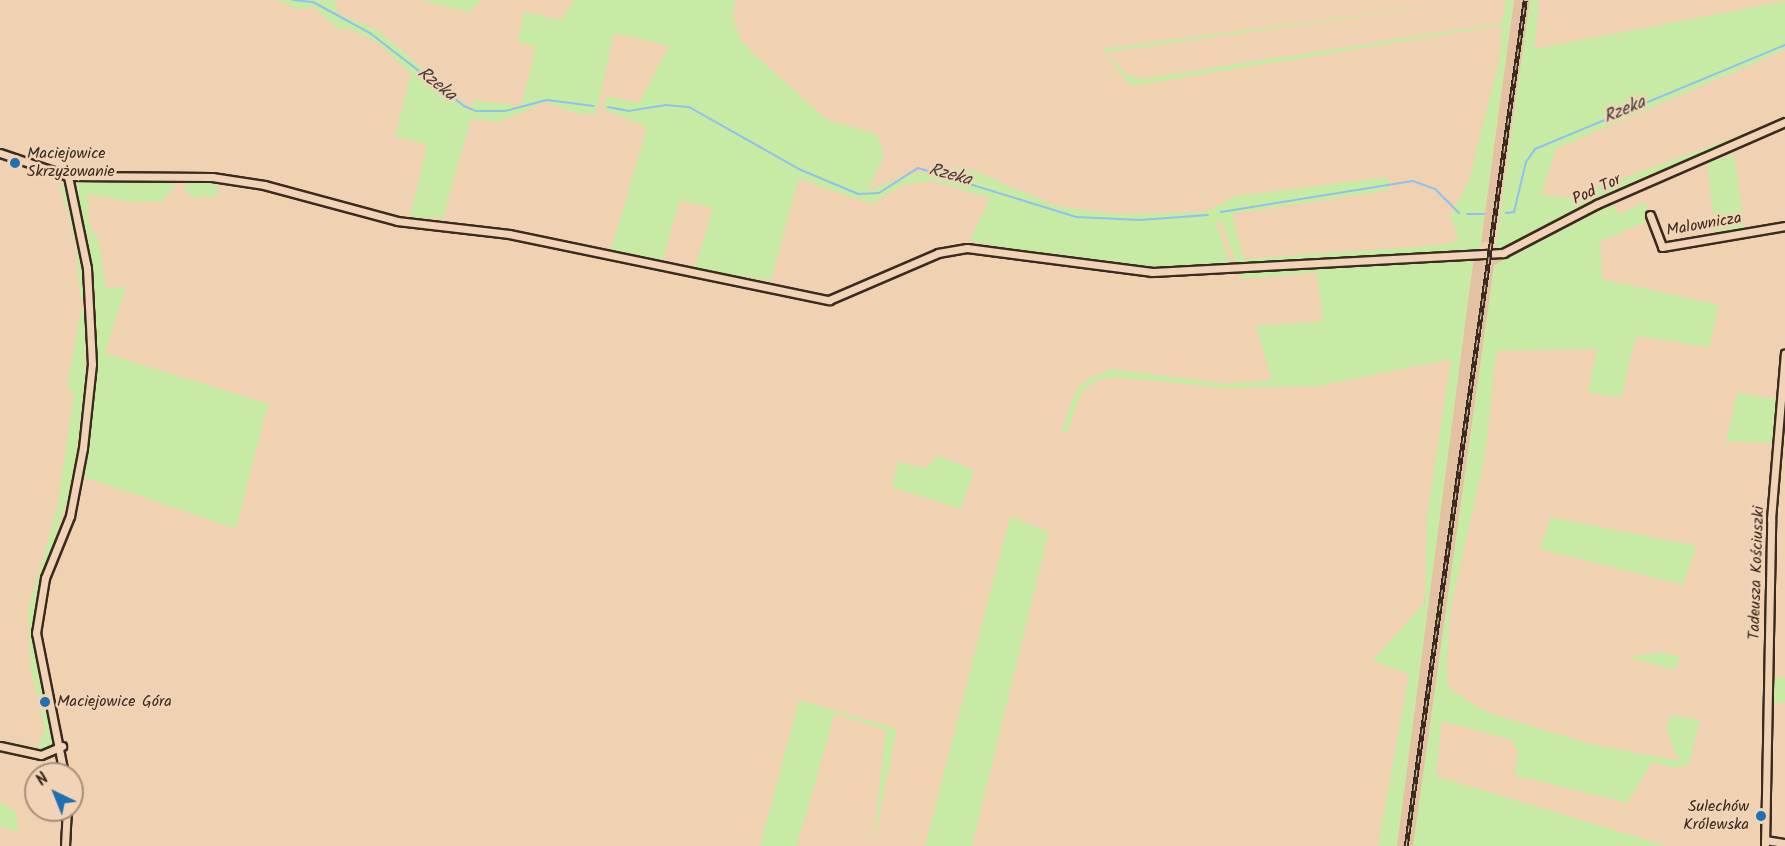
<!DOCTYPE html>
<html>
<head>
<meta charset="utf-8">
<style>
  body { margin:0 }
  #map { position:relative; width:1785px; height:846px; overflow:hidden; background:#f0d1b2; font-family:Kalam,sans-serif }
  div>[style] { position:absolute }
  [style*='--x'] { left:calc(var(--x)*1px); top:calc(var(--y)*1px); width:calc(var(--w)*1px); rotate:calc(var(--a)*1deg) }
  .built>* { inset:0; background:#e3c1a2 }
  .green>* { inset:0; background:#c7eaa4 }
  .stream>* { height:2px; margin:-1px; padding:0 1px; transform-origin:1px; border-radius:1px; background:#8ec2eb }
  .roads { filter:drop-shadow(2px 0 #3b2a1e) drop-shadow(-2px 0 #3b2a1e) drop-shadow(0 2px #3b2a1e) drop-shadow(0 -2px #3b2a1e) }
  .minor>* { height:7px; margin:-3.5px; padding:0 3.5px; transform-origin:3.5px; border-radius:3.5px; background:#f1d4b7 }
  .rail>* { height:4.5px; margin-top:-2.25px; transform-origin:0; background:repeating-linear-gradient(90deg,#f1d4b7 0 7px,#3b2a1e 0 14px); box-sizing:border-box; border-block:2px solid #3b2a1e }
  .dots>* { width:16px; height:16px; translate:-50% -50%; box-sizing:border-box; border:3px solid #f1d4b7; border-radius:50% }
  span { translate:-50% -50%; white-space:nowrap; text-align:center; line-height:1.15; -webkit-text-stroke:5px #f1d4b7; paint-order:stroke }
  .poi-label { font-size:16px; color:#3b2a1e }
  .left { translate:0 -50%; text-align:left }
  .right { translate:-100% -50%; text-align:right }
  .street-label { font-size:16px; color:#3b2a1e }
  .water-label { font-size:18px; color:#47413d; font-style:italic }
  .north { position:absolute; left:24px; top:762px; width:60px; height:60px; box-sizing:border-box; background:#f1d4b7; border:2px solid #a8907a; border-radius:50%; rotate:317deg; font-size:16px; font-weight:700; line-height:24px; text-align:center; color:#3b2a1e }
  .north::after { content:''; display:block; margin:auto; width:21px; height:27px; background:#1f6fb2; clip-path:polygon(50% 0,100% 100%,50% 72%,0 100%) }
</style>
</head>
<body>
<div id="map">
  <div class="built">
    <div style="clip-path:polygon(1514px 0,1530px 0,1494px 243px,1481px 242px)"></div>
    <div style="clip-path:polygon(1474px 256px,1502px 258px,1450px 612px,1427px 846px,1389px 846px)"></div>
  </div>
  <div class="green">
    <div style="clip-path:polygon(277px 0,335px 0,337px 13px,379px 31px,470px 109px,474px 100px,521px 106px,536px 47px,518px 42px,524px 12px,562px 20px,574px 0,735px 0,733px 16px,740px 39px,754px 54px,826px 119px,878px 135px,884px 157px,867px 191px,916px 173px,965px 167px,1056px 206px,1116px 214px,1204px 212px,1236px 196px,1388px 177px,1389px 190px,1232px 214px,1244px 259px,1441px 245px,1459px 240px,1450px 217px,1470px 177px,1500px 57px,1502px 25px,1131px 86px,1102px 49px,1478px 0,1106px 52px,1127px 75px,1141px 79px,1502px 23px,1505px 0,1514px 0,1480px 249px,1240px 264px,1235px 262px,1221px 220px,1216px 223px,1230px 263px,1226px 266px,1112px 266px,970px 241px,990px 198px,933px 181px,902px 185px,871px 204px,799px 179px,771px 280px,694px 270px,713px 208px,680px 200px,663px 260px,611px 250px,647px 127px,603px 109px,607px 96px,639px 103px,669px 46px,614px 33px,596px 114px,574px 113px,546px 102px,498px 122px,471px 119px,443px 218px,410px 217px,427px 145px,395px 136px,411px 74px,378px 43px,351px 29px,338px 29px,314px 7px,297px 9px)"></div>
    <div style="clip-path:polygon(483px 0,468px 12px,424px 1px,425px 0)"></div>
    <div style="clip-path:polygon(1530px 0,1539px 0,1535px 49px,1785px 1px,1785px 50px,1556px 149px,1542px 194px,1568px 198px,1785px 119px,1495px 251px)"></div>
    <div style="clip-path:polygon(1734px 154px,1745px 230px,1716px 235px,1707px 163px)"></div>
    <div style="clip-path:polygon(98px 178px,176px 184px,163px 201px,131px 202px,88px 194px,89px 223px,99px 241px,106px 288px,126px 287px,105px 353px,268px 404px,236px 529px,81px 476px,96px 353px,92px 269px,76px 184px)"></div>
    <div style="clip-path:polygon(218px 181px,216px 198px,201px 195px,198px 200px,184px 191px,186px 182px)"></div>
    <div style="clip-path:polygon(60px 184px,65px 185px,83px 267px,85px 298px,80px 298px,76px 245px)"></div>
    <div style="clip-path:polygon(1646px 202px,1649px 220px,1600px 242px,1602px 279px,1719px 305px,1709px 347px,1636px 336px,1621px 398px,1588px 392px,1597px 349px,1496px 351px,1486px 451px,1450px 612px,1446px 680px,1451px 690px,1486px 712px,1590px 744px,1679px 761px,1666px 729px,1671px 715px,1700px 720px,1689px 764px,1676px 768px,1652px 762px,1627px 803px,1514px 775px,1518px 753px,1512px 740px,1442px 721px,1436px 776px,1666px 846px,1413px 846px,1494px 265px,1613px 204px,1619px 214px)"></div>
    <div style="clip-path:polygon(1474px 256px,1397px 846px,1378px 846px,1409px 674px,1372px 661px,1425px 602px,1427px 515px,1451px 359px,1319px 386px,1227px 388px,1118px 377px,1096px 380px,1081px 393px,1067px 434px,1062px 430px,1076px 390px,1090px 378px,1111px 369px,1227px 384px,1272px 380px,1256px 326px,1323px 321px,1317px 272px,1242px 279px,1239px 273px)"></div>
    <div style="clip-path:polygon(81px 309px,86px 310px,85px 379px,78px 443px,69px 494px,35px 603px,35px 649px,55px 741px,51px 749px,38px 752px,0 739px,36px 748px,45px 729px,31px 672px,28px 610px,57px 508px,74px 393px,67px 388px)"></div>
    <div style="clip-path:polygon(1737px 393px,1779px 399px,1777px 443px,1726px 441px)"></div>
    <div style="clip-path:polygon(938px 455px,974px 470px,961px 509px,892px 487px,898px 462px,927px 468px)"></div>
    <div style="clip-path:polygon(1010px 516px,1049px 532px,972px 846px,925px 846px)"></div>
    <div style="clip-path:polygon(1551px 517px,1697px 546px,1683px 585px,1540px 549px)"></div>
    <div style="clip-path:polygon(1660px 652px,1680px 657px,1675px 670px,1628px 657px)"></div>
    <div style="clip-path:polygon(1770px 678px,1785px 678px,1785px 702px,1770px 704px)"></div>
    <div style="clip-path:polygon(799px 700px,897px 729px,873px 846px,886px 730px,835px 713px,797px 846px,760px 846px)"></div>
    <div style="clip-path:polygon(0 803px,16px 811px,18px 832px,0 826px)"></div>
  </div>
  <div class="stream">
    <div style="--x:293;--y:0;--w:20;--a:6"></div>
    <div style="--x:313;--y:2;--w:65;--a:28.5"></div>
    <div style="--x:370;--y:33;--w:119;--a:37.8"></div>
    <div style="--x:464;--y:106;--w:13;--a:23"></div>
    <div style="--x:476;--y:111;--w:29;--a:0"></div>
    <div style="--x:505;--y:111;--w:43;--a:-14.7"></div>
    <div style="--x:547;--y:100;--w:47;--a:7.3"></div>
    <div style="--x:608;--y:107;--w:20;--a:11"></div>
    <div style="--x:628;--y:111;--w:37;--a:-9"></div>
    <div style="--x:665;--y:105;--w:24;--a:5"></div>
    <div style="--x:689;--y:107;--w:129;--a:29.4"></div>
    <div style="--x:801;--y:170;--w:62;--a:22.8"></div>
    <div style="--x:858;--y:194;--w:21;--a:-3"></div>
    <div style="--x:879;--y:193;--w:46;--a:-32.7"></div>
    <div style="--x:918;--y:168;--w:165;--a:17.2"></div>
    <div style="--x:1076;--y:217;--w:64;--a:2.7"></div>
    <div style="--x:1140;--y:220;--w:68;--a:-4.2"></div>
    <div style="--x:1221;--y:212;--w:194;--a:-9.2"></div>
    <div style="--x:1413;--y:181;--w:23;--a:20"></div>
    <div style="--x:1435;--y:189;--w:34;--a:45"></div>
    <div style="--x:1506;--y:213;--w:8;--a:-7"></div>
    <div style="--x:1514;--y:212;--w:51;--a:-76.5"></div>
    <div style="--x:1526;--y:162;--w:16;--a:-55"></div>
    <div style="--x:1535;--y:149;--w:271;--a:-22.6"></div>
    <div style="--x:1467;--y:214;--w:17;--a:0"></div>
  </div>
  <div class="roads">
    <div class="minor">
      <div style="--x:0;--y:153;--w:72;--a:18.7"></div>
      <div style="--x:68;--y:176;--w:144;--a:0.4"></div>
      <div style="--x:212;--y:177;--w:53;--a:8.7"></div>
      <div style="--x:264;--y:185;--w:138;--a:15.1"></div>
      <div style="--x:397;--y:221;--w:113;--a:6.6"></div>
      <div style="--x:509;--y:234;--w:327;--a:11.7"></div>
      <div style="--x:829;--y:300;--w:119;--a:-23.3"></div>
      <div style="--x:938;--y:253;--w:29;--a:-10"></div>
      <div style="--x:967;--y:248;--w:187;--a:7.4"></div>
      <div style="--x:1152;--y:272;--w:352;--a:-3.1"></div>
      <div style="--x:1503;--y:253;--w:106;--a:-27.5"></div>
      <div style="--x:1597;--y:204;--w:205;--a:-23.6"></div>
      <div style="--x:1650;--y:215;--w:34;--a:69"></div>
      <div style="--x:1662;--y:247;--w:125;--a:-9.7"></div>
      <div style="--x:0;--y:746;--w:42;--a:12.4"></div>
      <div style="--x:41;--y:755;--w:23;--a:-23"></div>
      <div style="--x:64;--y:774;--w:144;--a:-101.2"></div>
      <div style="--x:36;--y:633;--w:56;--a:-80.7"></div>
      <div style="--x:45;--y:578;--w:67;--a:-68"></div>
      <div style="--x:70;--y:516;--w:69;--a:-79.2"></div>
      <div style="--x:83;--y:448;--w:84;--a:-83.9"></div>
      <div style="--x:92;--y:364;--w:96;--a:-93"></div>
      <div style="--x:87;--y:268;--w:94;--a:-101.7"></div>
      <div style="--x:1765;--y:840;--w:20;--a:9"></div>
      <div style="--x:65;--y:846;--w:36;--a:-87"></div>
      <div style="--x:1765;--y:846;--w:327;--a:-88.9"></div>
      <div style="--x:1771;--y:519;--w:166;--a:-85.2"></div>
    </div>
  </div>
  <div class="rail">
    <div style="--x:1406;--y:846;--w:854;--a:-81.99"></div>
  </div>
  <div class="dots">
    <div style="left:15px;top:163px;background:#1f6fb2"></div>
    <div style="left:45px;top:702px;background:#1f6fb2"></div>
    <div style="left:1761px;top:816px;background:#1f6fb2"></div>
  </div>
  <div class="poi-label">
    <span class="left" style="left:27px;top:163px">Maciejowice<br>Skrzyżowanie</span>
    <span class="left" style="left:57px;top:702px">Maciejowice Góra</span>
    <span class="right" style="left:1749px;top:816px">Sulechów<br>Królewska</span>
  </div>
  <div class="street-label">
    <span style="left:1597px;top:190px;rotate:-25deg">Pod Tor</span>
    <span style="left:1704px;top:225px;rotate:-10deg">Malownicza</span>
    <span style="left:1757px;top:573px;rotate:-88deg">Tadeusza Kościuszki</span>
  </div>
  <div class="water-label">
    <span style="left:436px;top:85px;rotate:38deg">Rzeka</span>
    <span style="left:1625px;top:111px;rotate:-23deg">Rzeka</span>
    <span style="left:950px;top:176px;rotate:15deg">Rzeka</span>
  </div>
  <div class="north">N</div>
</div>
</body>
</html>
